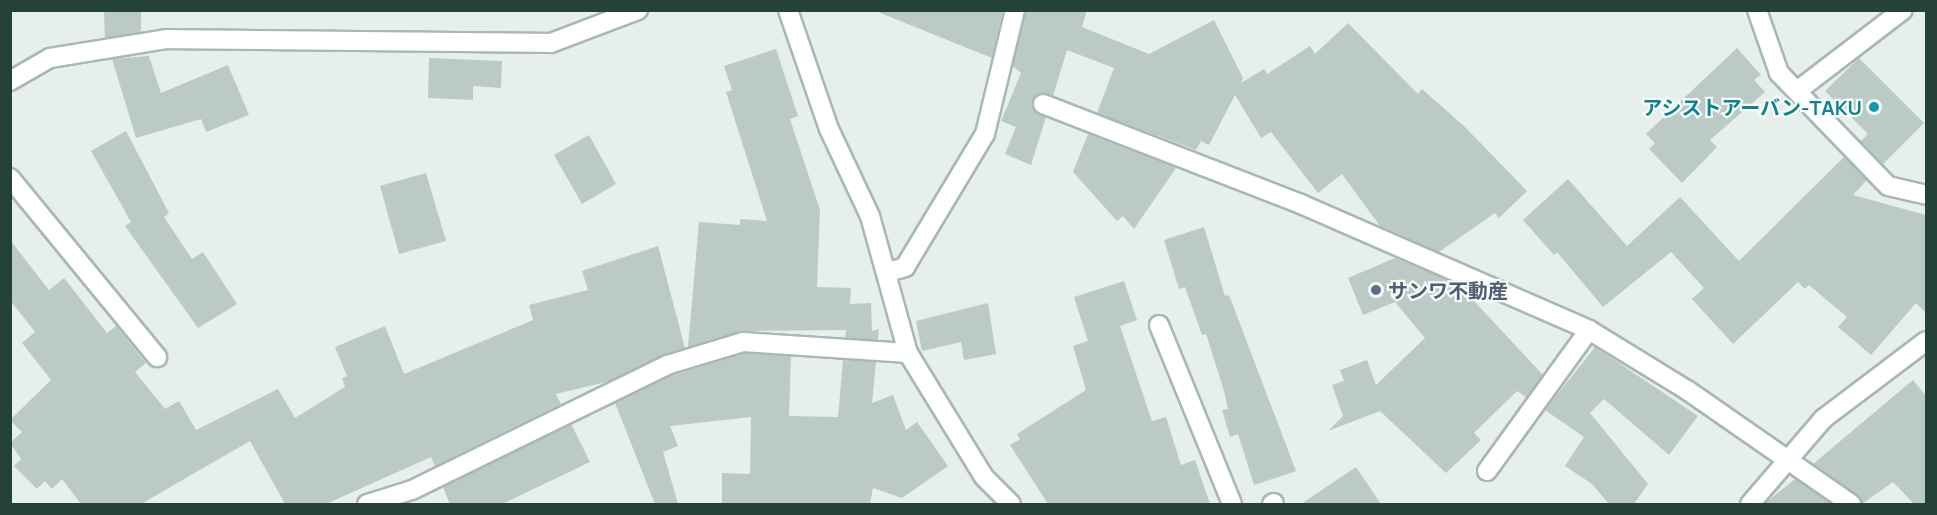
<!DOCTYPE html>
<html>
<head>
<meta charset="utf-8">
<style>
  body { margin:0 }
  #map { position:relative; width:1937px; height:515px; overflow:hidden; background:#e6efeb; font-family:Manrope,"Noto Sans JP",sans-serif }
  div>[style] { position:absolute }
  [style*='--x'] { left:calc(var(--x)*1px); top:calc(var(--y)*1px); width:calc(var(--w)*1px); rotate:calc(var(--a)*1deg) }
  .building>* { inset:0; background:#bbcac4 }
  .roads { filter:drop-shadow(2px 0 #a8b8b2) drop-shadow(-2px 0 #a8b8b2) drop-shadow(0 2px #a8b8b2) drop-shadow(0 -2px #a8b8b2) }
  .minor>* { height:18px; margin:-9px; padding:0 9px; transform-origin:9px; border-radius:9px; background:#fff }
  .dots>* { width:16px; height:16px; translate:-50% -50%; box-sizing:border-box; border:3px solid #f7fbf9; border-radius:50% }
  span { translate:-50% -50%; white-space:nowrap; text-align:center; line-height:1.15; -webkit-text-stroke:4.5px #f7fbf9; paint-order:stroke }
  .culture-label { font-size:20px; color:#0d838f; font-weight:700 }
  .right { translate:-100% -50%; text-align:right }
  .service-label { font-size:20px; color:#4e5e75; font-weight:700 }
  .left { translate:0 -50%; text-align:left }
  .frame { position:absolute; inset:0; border:12px solid #24423a; pointer-events:none }
</style>
</head>
<body>
<div id="map">
  <div class="building">
    <div style="clip-path:polygon(104px 10px,141px 10px,141px 32px,105px 38px)"></div>
    <div style="clip-path:polygon(873px 10px,1003px 10px,992px 58px)"></div>
    <div style="clip-path:polygon(1026px 10px,1087px 10px,1082px 27px,1149px 54px,1214px 20px,1243px 78px,1241px 83px,1264px 69px,1267px 74px,1310px 46px,1315px 54px,1348px 23px,1418px 94px,1422px 89px,1465px 127px,1527px 191px,1499px 218px,1495px 213px,1439px 252px,1380px 226px,1342px 174px,1318px 193px,1271px 132px,1261px 138px,1235px 95px,1209px 145px,1201px 141px,1196px 150px,1097px 113px,1114px 68px,1067px 50px,1053px 96px,1041px 93px,1032px 100px,1035px 111px,1046px 117px,1031px 165px,1005px 154px,1016px 127px,1001px 121px,1021px 73px,1013px 66px)"></div>
    <div style="clip-path:polygon(1737px 48px,1761px 75px,1754px 80px,1765px 92px,1710px 140px,1717px 147px,1682px 183px,1649px 149px,1655px 143px,1646px 134px)"></div>
    <div style="clip-path:polygon(776px 49px,798px 116px,790px 119px,820px 210px,817px 287px,851px 288px,850px 304px,871px 303px,872px 331px,879px 329px,878px 340px,845px 338px,846px 330px,743px 331px,688px 347px,699px 222px,740px 225px,740px 219px,767px 221px,726px 92px,732px 90px,724px 66px)"></div>
    <div style="clip-path:polygon(149px 56px,161px 93px,228px 65px,249px 115px,206px 132px,201px 119px,136px 138px,112px 59px)"></div>
    <div style="clip-path:polygon(429px 58px,502px 61px,501px 88px,473px 86px,473px 100px,428px 98px)"></div>
    <div style="clip-path:polygon(1859px 58px,1924px 123px,1883px 164px,1861px 141px,1868px 134px,1825px 91px)"></div>
    <div style="clip-path:polygon(126px 131px,169px 213px,164px 217px,192px 259px,203px 252px,237px 304px,198px 328px,125px 226px,131px 222px,91px 151px)"></div>
    <div style="clip-path:polygon(1088px 134px,1176px 168px,1134px 229px,1123px 216px,1117px 221px,1073px 172px)"></div>
    <div style="clip-path:polygon(589px 135px,616px 184px,582px 204px,554px 155px)"></div>
    <div style="clip-path:polygon(1844px 157px,1867px 180px,1853px 195px,1926px 215px,1926px 313px,1916px 303px,1871px 355px,1838px 327px,1847px 317px,1809px 285px,1805px 289px,1798px 282px,1733px 344px,1692px 299px,1704px 288px,1671px 252px,1603px 307px,1557px 252px,1554px 255px,1523px 220px,1568px 179px,1627px 246px,1680px 197px,1739px 261px)"></div>
    <div style="clip-path:polygon(426px 173px,446px 241px,399px 254px,380px 186px)"></div>
    <div style="clip-path:polygon(1204px 227px,1225px 296px,1229px 295px,1296px 471px,1254px 485px,1238px 434px,1230px 437px,1222px 410px,1228px 409px,1224px 391px,1206px 334px,1202px 335px,1185px 287px,1179px 289px,1164px 240px)"></div>
    <div style="clip-path:polygon(10px 240px,49px 290px,64px 278px,107px 333px,116px 326px,146px 363px,135px 372px,165px 409px,179px 401px,196px 430px,278px 389px,295px 418px,345px 387px,342px 378px,347px 376px,335px 347px,385px 326px,404px 374px,533px 320px,529px 305px,588px 290px,582px 271px,658px 246px,685px 348px,606px 382px,556px 394px,561px 404px,435px 466px,431px 457px,326px 504px,285px 504px,250px 441px,141px 504px,81px 504px,62px 479px,52px 489px,45px 481px,37px 489px,14px 466px,21px 459px,10px 443px,22px 432px,10px 420px,51px 380px,22px 343px,35px 332px,10px 300px)"></div>
    <div style="clip-path:polygon(1395px 258px,1459px 285px,1543px 375px,1526px 397px,1517px 391px,1474px 433px,1481px 440px,1446px 473px,1380px 411px,1328px 431px,1343px 416px,1332px 385px,1344px 381px,1340px 370px,1367px 360px,1376px 385px,1425px 338px,1395px 302px,1363px 315px,1348px 278px)"></div>
    <div style="clip-path:polygon(1124px 281px,1137px 320px,1120px 326px,1152px 421px,1166px 417px,1181px 465px,1195px 460px,1210px 504px,1048px 504px,1010px 445px,1020px 439px,1017px 434px,1086px 390px,1073px 346px,1088px 341px,1074px 297px)"></div>
    <div style="clip-path:polygon(988px 303px,996px 354px,964px 360px,961px 342px,922px 351px,916px 321px)"></div>
    <div style="clip-path:polygon(1595px 347px,1698px 416px,1669px 455px,1604px 399px,1590px 413px,1648px 484px,1634px 504px,1609px 504px,1592px 484px,1565px 466px,1584px 437px,1545px 410px)"></div>
    <div style="clip-path:polygon(744px 353px,791px 356px,789px 416px,838px 417px,843px 360px,876px 362px,872px 403px,893px 395px,906px 430px,917px 422px,948px 466px,902px 498px,873px 488px,870px 504px,722px 504px,722px 473px,750px 474px,751px 417px,670px 426px,678px 446px,663px 452px,678px 504px,655px 504px,615px 403px,671px 376px)"></div>
    <div style="clip-path:polygon(1913px 380px,1926px 396px,1926px 504px,1914px 504px,1893px 482px,1862px 504px,1857px 495px,1813px 464px)"></div>
    <div style="clip-path:polygon(571px 424px,590px 462px,502px 504px,450px 504px,443px 487px)"></div>
    <div style="clip-path:polygon(1356px 467px,1381px 504px,1301px 504px)"></div>
    <div style="clip-path:polygon(1795px 479px,1832px 504px,1764px 504px)"></div>
  </div>
  <div class="roads">
    <div class="minor">
      <div style="--x:788;--y:10;--w:126;--a:71"></div>
      <div style="--x:829;--y:129;--w:96;--a:64.8"></div>
      <div style="--x:870;--y:216;--w:142;--a:74.5"></div>
      <div style="--x:908;--y:353;--w:145;--a:58.5"></div>
      <div style="--x:984;--y:477;--w:38;--a:45"></div>
      <div style="--x:1757;--y:10;--w:67;--a:70.8"></div>
      <div style="--x:1779;--y:73;--w:157;--a:46"></div>
      <div style="--x:1888;--y:186;--w:39;--a:13"></div>
      <div style="--x:10;--y:81;--w:46;--a:-29.9"></div>
      <div style="--x:50;--y:58;--w:119;--a:-9.2"></div>
      <div style="--x:167;--y:39;--w:384;--a:0.6"></div>
      <div style="--x:551;--y:43;--w:93;--a:-20.8"></div>
      <div style="--x:1797;--y:91;--w:133;--a:-37.4"></div>
      <div style="--x:1043;--y:104;--w:277;--a:21.2"></div>
      <div style="--x:1301;--y:204;--w:314;--a:23.6"></div>
      <div style="--x:1589;--y:330;--w:115;--a:31.5"></div>
      <div style="--x:1687;--y:390;--w:200;--a:34.8"></div>
      <div style="--x:10;--y:178;--w:232;--a:50.6"></div>
      <div style="--x:888;--y:272;--w:18;--a:-16"></div>
      <div style="--x:905;--y:267;--w:155;--a:-59"></div>
      <div style="--x:985;--y:134;--w:128;--a:-76.4"></div>
      <div style="--x:1159;--y:325;--w:193;--a:67.8"></div>
      <div style="--x:1487;--y:471;--w:174;--a:-54.1"></div>
      <div style="--x:367;--y:504;--w:47;--a:-17.3"></div>
      <div style="--x:412;--y:490;--w:284;--a:-26.1"></div>
      <div style="--x:667;--y:365;--w:79;--a:-16.8"></div>
      <div style="--x:743;--y:342;--w:165;--a:3.8"></div>
      <div style="--x:1272;--y:504;--w:2;--a:-27"></div>
      <div style="--x:1750;--y:504;--w:112;--a:-49.3"></div>
      <div style="--x:1823;--y:419;--w:129;--a:-37.1"></div>
    </div>
  </div>
  <div class="dots">
    <div style="left:1874px;top:107px;background:#0f9aa8"></div>
    <div style="left:1376px;top:290px;background:#5c6f8a"></div>
  </div>
  <div class="culture-label">
    <span class="right" style="left:1862px;top:107px">アシストアーバン-TAKU</span>
  </div>
  <div class="service-label">
    <span class="left" style="left:1388px;top:290px">サンワ不動産</span>
  </div>
  <div class="frame"></div>
</div>
</body>
</html>
